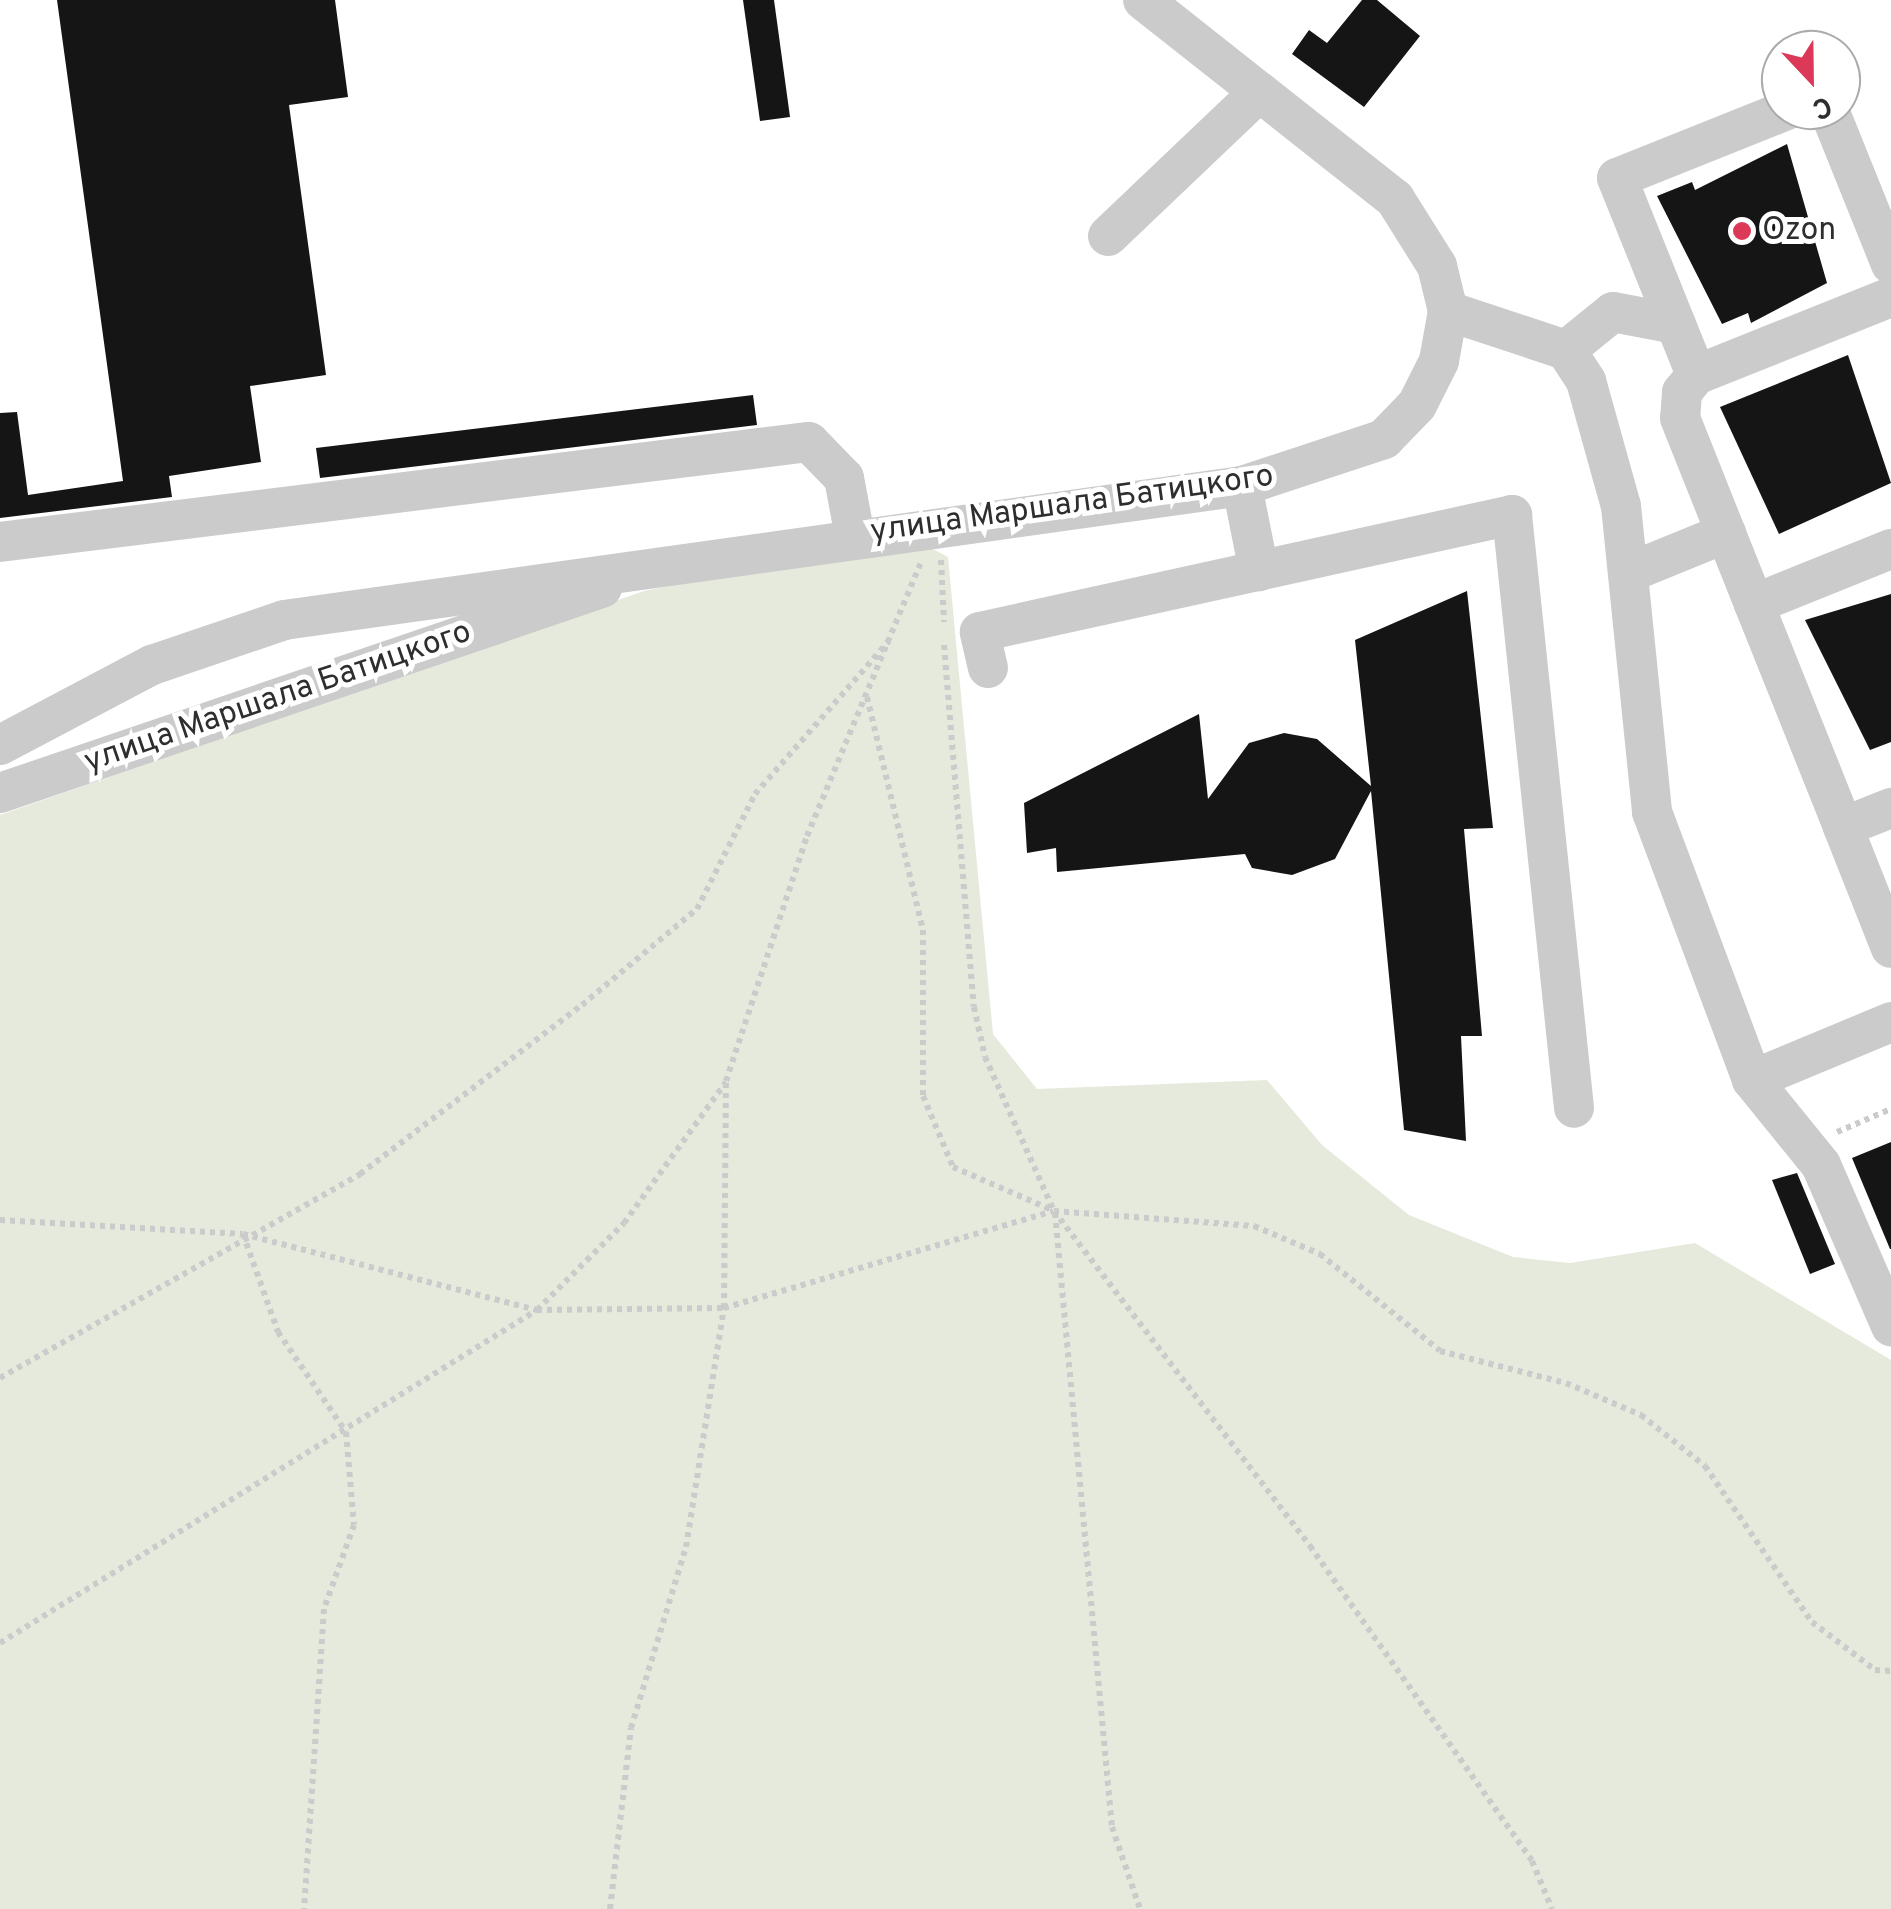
<!DOCTYPE html>
<html>
<head>
<meta charset="utf-8">
<style>
  body { margin:0 }
  #map { position:relative; width:1891px; height:1909px; overflow:hidden; background:#fff; font-family:Overpass,sans-serif }
  div>[style] { position:absolute }
  [style*='--x'] { left:calc(var(--x)*1px); top:calc(var(--y)*1px); width:calc(var(--w)*1px); rotate:calc(var(--a)*1deg) }
  .green>* { inset:0; background:#e5eadc }
  .building>* { inset:0; background:#151515 }
  .path>* { height:6px; margin-top:-3px; transform-origin:0; background:repeating-linear-gradient(90deg,#cbcbcb 0 5px,transparent 0 10px) }
  .minor>* { height:40px; margin:-20px; padding:0 20px; transform-origin:20px; border-radius:20px; background:#cbcbcb }
  .dots>* { width:28px; height:28px; translate:-50% -50%; box-sizing:border-box; border:5px solid #fff; border-radius:50% }
  span { translate:-50% -50%; white-space:nowrap; text-align:center; line-height:1.15; -webkit-text-stroke:10px #fff; paint-order:stroke }
  .poi-label { font-size:32px; color:#2e2e2e }
  .left { translate:0 -50%; text-align:left }
  .street-label { font-size:32px; color:#2e2e2e }
  .north { position:absolute; left:1761px; top:30px; width:100px; height:100px; box-sizing:border-box; background:#fff; border:2px solid #ababab; border-radius:50%; rotate:158deg; font-size:28px; font-weight:700; line-height:40px; text-align:center; color:#2e2e2e }
  .north::after { content:''; display:block; margin:auto; width:35px; height:45px; background:#db3957; clip-path:polygon(50% 0,100% 100%,50% 72%,0 100%) }
</style>
</head>
<body>
<div id="map">
  <div class="green">
    <div style="clip-path:polygon(912px 538px,948px 557px,993px 1034px,1037px 1089px,1267px 1080px,1322px 1145px,1409px 1215px,1513px 1257px,1570px 1263px,1695px 1243px,1891px 1360px,1891px 1909px,0 1909px,0 815px,644px 591px)"></div>
  </div>
  <div class="building">
    <div style="clip-path:polygon(57px 0,335px 0,348px 97px,289px 105px,326px 375px,250px 386px,261px 462px,169px 476px,172px 497px,0 518px,0 413px,17px 412px,28px 495px,123px 481px)"></div>
    <div style="clip-path:polygon(743px 0,774px 0,790px 117px,760px 121px)"></div>
    <div style="clip-path:polygon(1362px 0,1377px 0,1420px 36px,1364px 107px,1292px 54px,1309px 30px,1327px 43px)"></div>
    <div style="clip-path:polygon(1787px 144px,1827px 283px,1751px 323px,1748px 313px,1722px 324px,1657px 196px,1692px 182px,1695px 190px)"></div>
    <div style="clip-path:polygon(1848px 355px,1891px 483px,1779px 534px,1720px 407px)"></div>
    <div style="clip-path:polygon(753px 395px,757px 425px,320px 478px,316px 448px)"></div>
    <div style="clip-path:polygon(1467px 591px,1493px 828px,1464px 829px,1482px 1036px,1461px 1036px,1466px 1141px,1404px 1130px,1371px 791px,1335px 859px,1292px 875px,1252px 868px,1245px 854px,1057px 872px,1056px 848px,1027px 853px,1024px 803px,1199px 714px,1208px 799px,1249px 743px,1284px 733px,1317px 739px,1371px 786px,1355px 640px)"></div>
    <div style="clip-path:polygon(1891px 594px,1891px 742px,1870px 750px,1805px 620px)"></div>
    <div style="clip-path:polygon(1891px 1142px,1891px 1249px,1890px 1249px,1852px 1158px)"></div>
    <div style="clip-path:polygon(1797px 1173px,1835px 1264px,1810px 1274px,1772px 1180px)"></div>
  </div>
  <div class="path">
    <div style="--x:941;--y:560;--w:62;--a:87.2"></div>
    <div style="--x:944;--y:645;--w:363;--a:85.3"></div>
    <div style="--x:974;--y:1007;--w:51;--a:77.6"></div>
    <div style="--x:985;--y:1057;--w:169;--a:65.9"></div>
    <div style="--x:1054;--y:1211;--w:201;--a:4.3"></div>
    <div style="--x:1254;--y:1226;--w:72;--a:23"></div>
    <div style="--x:1320;--y:1254;--w:154;--a:38.9"></div>
    <div style="--x:1440;--y:1351;--w:130;--a:14.3"></div>
    <div style="--x:1566;--y:1383;--w:82;--a:23.1"></div>
    <div style="--x:1641;--y:1415;--w:82;--a:38.6"></div>
    <div style="--x:1705;--y:1466;--w:189;--a:55.6"></div>
    <div style="--x:1812;--y:1622;--w:79;--a:37.3"></div>
    <div style="--x:1875;--y:1670;--w:16;--a:4"></div>
    <div style="--x:867;--y:697;--w:240;--a:76.5"></div>
    <div style="--x:923;--y:930;--w:166;--a:90"></div>
    <div style="--x:923;--y:1096;--w:77;--a:67.1"></div>
    <div style="--x:953;--y:1167;--w:110;--a:23.5"></div>
    <div style="--x:1054;--y:1211;--w:422;--a:52.6"></div>
    <div style="--x:1310;--y:1546;--w:385;--a:54.8"></div>
    <div style="--x:1532;--y:1861;--w:52;--a:67.4"></div>
    <div style="--x:1837;--y:1132;--w:59;--a:-23.1"></div>
    <div style="--x:1055;--y:1213;--w:617;--a:84.7"></div>
    <div style="--x:1112;--y:1827;--w:87;--a:71.1"></div>
    <div style="--x:0;--y:1220;--w:243;--a:3.3"></div>
    <div style="--x:243;--y:1234;--w:304;--a:14.5"></div>
    <div style="--x:537;--y:1310;--w:187;--a:-0.6"></div>
    <div style="--x:724;--y:1308;--w:343;--a:-16.4"></div>
    <div style="--x:243;--y:1234;--w:104;--a:70.3"></div>
    <div style="--x:278;--y:1332;--w:121;--a:55.8"></div>
    <div style="--x:346;--y:1432;--w:93;--a:85.1"></div>
    <div style="--x:354;--y:1525;--w:89;--a:109.7"></div>
    <div style="--x:324;--y:1609;--w:301;--a:93.8"></div>
    <div style="--x:0;--y:1378;--w:414;--a:-29.5"></div>
    <div style="--x:360;--y:1174;--w:279;--a:-37.3"></div>
    <div style="--x:582;--y:1005;--w:150;--a:-39.9"></div>
    <div style="--x:697;--y:909;--w:129;--a:-63.2"></div>
    <div style="--x:755;--y:794;--w:203;--a:-48.8"></div>
    <div style="--x:0;--y:1643;--w:632;--a:-31.8"></div>
    <div style="--x:537;--y:1310;--w:123;--a:-45"></div>
    <div style="--x:624;--y:1223;--w:174;--a:-54.1"></div>
    <div style="--x:610;--y:1909;--w:182;--a:-83.4"></div>
    <div style="--x:631;--y:1728;--w:189;--a:-73.1"></div>
    <div style="--x:686;--y:1547;--w:242;--a:-81"></div>
    <div style="--x:724;--y:1308;--w:227;--a:-89.5"></div>
    <div style="--x:726;--y:1081;--w:258;--a:-71.7"></div>
    <div style="--x:807;--y:836;--w:295;--a:-67.4"></div>
  </div>
  <div class="minor">
    <div style="--x:1787;--y:110;--w:183;--a:158.2"></div>
    <div style="--x:1617;--y:178;--w:212;--a:68.1"></div>
    <div style="--x:1696;--y:375;--w:210;--a:-21.8"></div>
    <div style="--x:1829;--y:110;--w:166;--a:68.1"></div>
    <div style="--x:1108;--y:236;--w:209;--a:-43.6"></div>
    <div style="--x:1448;--y:311;--w:124;--a:18.3"></div>
    <div style="--x:1566;--y:350;--w:37;--a:57"></div>
    <div style="--x:1586;--y:381;--w:130;--a:74.4"></div>
    <div style="--x:1621;--y:506;--w:308;--a:84.2"></div>
    <div style="--x:1652;--y:812;--w:286;--a:69.5"></div>
    <div style="--x:1752;--y:1080;--w:151;--a:-22.6"></div>
    <div style="--x:1566;--y:350;--w:60;--a:-39"></div>
    <div style="--x:1613;--y:312;--w:64;--a:10.8"></div>
    <div style="--x:1696;--y:375;--w:22;--a:129"></div>
    <div style="--x:1682;--y:392;--w:26;--a:94"></div>
    <div style="--x:1680;--y:418;--w:200;--a:68.3"></div>
    <div style="--x:1754;--y:604;--w:148;--a:-21.9"></div>
    <div style="--x:1242;--y:486;--w:87;--a:78.7"></div>
    <div style="--x:0;--y:542;--w:815;--a:-7.05"></div>
    <div style="--x:809;--y:442;--w:50;--a:45.8"></div>
    <div style="--x:844;--y:478;--w:60;--a:79.4"></div>
    <div style="--x:1628;--y:573;--w:106;--a:-22.2"></div>
    <div style="--x:1754;--y:604;--w:240;--a:68.2"></div>
    <div style="--x:1843;--y:827;--w:52;--a:-21.6"></div>
    <div style="--x:988;--y:668;--w:37;--a:-103"></div>
    <div style="--x:980;--y:632;--w:545;--a:-12.4"></div>
    <div style="--x:1512;--y:515;--w:596;--a:84.03"></div>
    <div style="--x:0;--y:745;--w:172;--a:-27.8"></div>
    <div style="--x:152;--y:665;--w:139;--a:-18.8"></div>
    <div style="--x:284;--y:620;--w:967;--a:-7.96"></div>
    <div style="--x:1242;--y:486;--w:150;--a:-18.3"></div>
    <div style="--x:1384;--y:439;--w:47;--a:-45.9"></div>
    <div style="--x:1417;--y:405;--w:49;--a:-63.4"></div>
    <div style="--x:1439;--y:361;--w:51;--a:-79.8"></div>
    <div style="--x:1448;--y:311;--w:46;--a:-103.7"></div>
    <div style="--x:1437;--y:266;--w:79;--a:-122.1"></div>
    <div style="--x:1395;--y:199;--w:321;--a:-141.7"></div>
    <div style="--x:0;--y:793;--w:636;--a:-18.81"></div>
    <div style="--x:1843;--y:827;--w:130;--a:68.4"></div>
    <div style="--x:1752;--y:1080;--w:109;--a:50.9"></div>
    <div style="--x:1821;--y:1165;--w:176;--a:66.5"></div>
  </div>
  <div class="dots">
    <div style="left:1742px;top:231px;background:#db3957"></div>
  </div>
  <div class="poi-label">
    <span class="left" style="left:1762px;top:231px">Ozon</span>
  </div>
  <div class="street-label">
    <span style="left:1072px;top:505px;rotate:-8deg">улица Маршала Батицкого</span>
    <span style="left:278px;top:698px;rotate:-19deg">улица Маршала Батицкого</span>
  </div>
  <div class="north">С</div>
</div>
</body>
</html>
